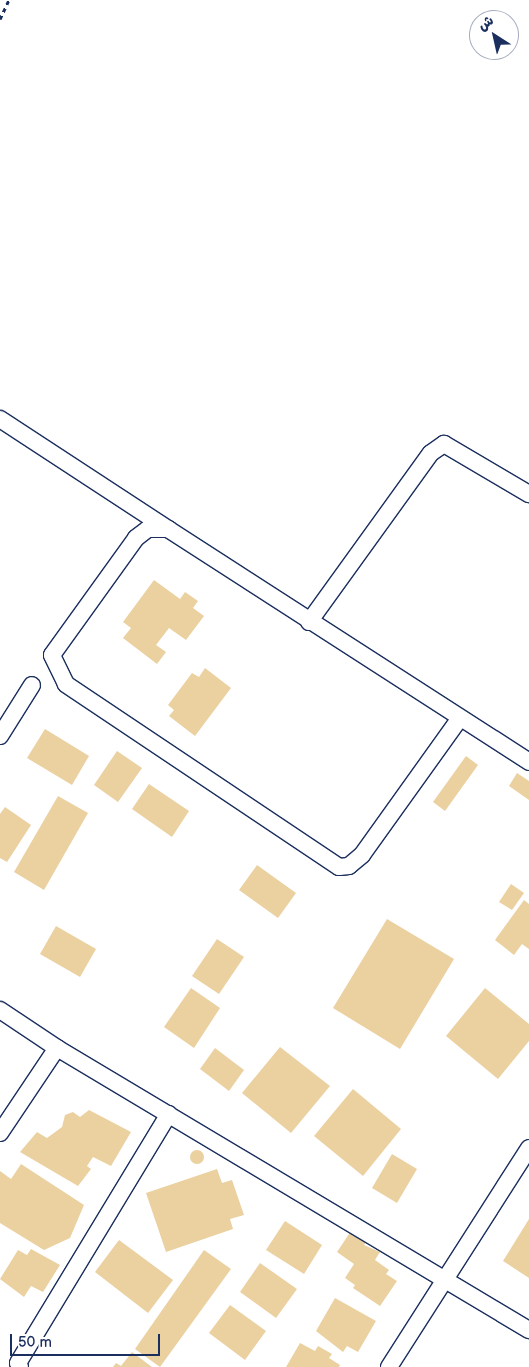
<!DOCTYPE html>
<html>
<head>
<meta charset="utf-8">
<style>
  body { margin:0 }
  #map { position:relative; width:529px; height:1367px; overflow:hidden; background:#fff; font-family:"Balsamiq Sans","Playpen Sans Arabic",sans-serif }
  div>[style] { position:absolute }
  [style*='--x'] { left:calc(var(--x)*1px); top:calc(var(--y)*1px); width:calc(var(--w)*1px); rotate:calc(var(--a)*1deg) }
  .building>* { inset:0; background:#ebd0a0 }
  .round { border-radius:50% }
  .path>* { height:3px; margin-top:-1.5px; transform-origin:0; background:repeating-linear-gradient(90deg,#1b2f5e 0 4px,transparent 0 8px) }
  .roads { filter:drop-shadow(1px 0 #1b2f5e) drop-shadow(-1px 0 #1b2f5e) drop-shadow(0 1px #1b2f5e) drop-shadow(0 -1px #1b2f5e) }
  .street>* { height:16px; margin:-8px; padding:0 8px; transform-origin:8px; border-radius:8px; background:#fff }
  span { translate:-50% -50%; white-space:nowrap; text-align:center; line-height:1.15; -webkit-text-stroke:4px #fff; paint-order:stroke }
  .north { position:absolute; left:469px; top:10px; width:50px; height:50px; box-sizing:border-box; background:#fff; border:1px solid #a4acbf; border-radius:50%; rotate:325deg; font-size:14px; font-weight:700; line-height:20px; text-align:center; color:#1b2f5e }
  .north::after { content:''; display:block; margin:auto; width:18px; height:22px; background:#1b2f5e; clip-path:polygon(50% 0,100% 100%,50% 72%,0 100%) }
  .scale { position:absolute; left:10px; top:1334px; width:150px; height:22px; box-sizing:border-box; border:2px solid #1b2f5e; border-top:0; padding-left:6px; font-size:15px; line-height:18px; white-space:nowrap; color:#1b2f5e; -webkit-text-stroke:4px #fff; paint-order:stroke }
</style>
</head>
<body>
<div id="map">
  <div class="building">
    <div style="clip-path:polygon(154px 580px,180px 599px,185px 592px,198px 601px,193px 608px,204px 616px,186px 640px,169px 628px,156px 645px,166px 652px,157px 664px,123px 638px,131px 628px,123px 622px)"></div>
    <div style="clip-path:polygon(205px 668px,231px 688px,195px 736px,169px 716px,174px 710px,168px 705px,192px 673px,199px 677px)"></div>
    <div style="clip-path:polygon(45px 729px,89px 756px,72px 785px,27px 758px)"></div>
    <div style="clip-path:polygon(117px 751px,142px 768px,118px 802px,94px 785px)"></div>
    <div style="clip-path:polygon(466px 756px,478px 765px,445px 811px,433px 802px)"></div>
    <div style="clip-path:polygon(517px 773px,529px 781px,529px 800px,509px 786px)"></div>
    <div style="clip-path:polygon(149px 784px,189px 811px,172px 837px,132px 809px)"></div>
    <div style="clip-path:polygon(58px 796px,88px 813px,44px 890px,14px 872px)"></div>
    <div style="clip-path:polygon(5px 807px,31px 825px,7px 862px,0 858px,0 814px)"></div>
    <div style="clip-path:polygon(257px 865px,296px 893px,278px 918px,239px 890px)"></div>
    <div style="clip-path:polygon(511px 884px,524px 893px,512px 910px,499px 902px)"></div>
    <div style="clip-path:polygon(524px 900px,529px 904px,529px 949px,522px 944px,514px 955px,495px 940px)"></div>
    <div style="clip-path:polygon(387px 919px,454px 959px,400px 1049px,333px 1008px)"></div>
    <div style="clip-path:polygon(56px 926px,96px 949px,80px 977px,40px 954px)"></div>
    <div style="clip-path:polygon(217px 939px,244px 957px,219px 994px,192px 976px)"></div>
    <div style="clip-path:polygon(191px 988px,220px 1008px,194px 1048px,164px 1027px)"></div>
    <div style="clip-path:polygon(485px 988px,529px 1024px,529px 1041px,498px 1079px,446px 1036px)"></div>
    <div style="clip-path:polygon(280px 1047px,330px 1086px,291px 1133px,242px 1093px)"></div>
    <div style="clip-path:polygon(215px 1048px,244px 1070px,229px 1091px,200px 1069px)"></div>
    <div style="clip-path:polygon(353px 1089px,401px 1129px,363px 1176px,314px 1136px)"></div>
    <div style="clip-path:polygon(89px 1110px,131px 1132px,111px 1166px,93px 1157px,87px 1166px,91px 1169px,78px 1186px,20px 1152px,37px 1132px,47px 1138px,62px 1127px,65px 1115px,73px 1112px,80px 1117px)"></div>
    <div class="round" style="left:190px;top:1150px;width:14px;height:14px"></div>
    <div style="clip-path:polygon(392px 1154px,417px 1169px,397px 1203px,372px 1188px)"></div>
    <div style="clip-path:polygon(21px 1164px,84px 1205px,70px 1238px,44px 1250px,0 1223px,0 1171px,11px 1179px)"></div>
    <div style="clip-path:polygon(217px 1169px,222px 1183px,232px 1180px,244px 1215px,230px 1219px,233px 1229px,166px 1252px,146px 1193px)"></div>
    <div style="clip-path:polygon(529px 1219px,529px 1278px,503px 1261px)"></div>
    <div style="clip-path:polygon(285px 1221px,322px 1245px,304px 1274px,266px 1250px)"></div>
    <div style="clip-path:polygon(351px 1231px,366px 1242px,364px 1245px,380px 1252px,375px 1260px,389px 1270px,386px 1274px,397px 1281px,380px 1306px,353px 1288px,355px 1285px,345px 1278px,354px 1264px,337px 1252px)"></div>
    <div style="clip-path:polygon(119px 1240px,173px 1280px,148px 1313px,95px 1272px)"></div>
    <div style="clip-path:polygon(31px 1249px,60px 1265px,43px 1292px,31px 1286px,24px 1297px,0 1279px,18px 1250px,27px 1255px)"></div>
    <div style="clip-path:polygon(204px 1250px,231px 1269px,160px 1367px,135px 1349px)"></div>
    <div style="clip-path:polygon(260px 1263px,297px 1289px,276px 1318px,240px 1292px)"></div>
    <div style="clip-path:polygon(335px 1298px,376px 1321px,358px 1352px,347px 1346px,343px 1352px,316px 1331px)"></div>
    <div style="clip-path:polygon(230px 1305px,266px 1331px,245px 1360px,209px 1333px)"></div>
    <div style="clip-path:polygon(300px 1343px,315px 1351px,318px 1346px,332px 1354px,329px 1358px,340px 1365px,339px 1367px,286px 1367px)"></div>
    <div style="clip-path:polygon(132px 1352px,152px 1367px,113px 1367px,116px 1363px,121px 1366px)"></div>
  </div>
  <div class="path">
    <div style="--x:0;--y:19;--w:21;--a:-65"></div>
  </div>
  <div class="roads">
    <div class="street">
      <div style="--x:0;--y:419;--w:201;--a:33.2"></div>
      <div style="--x:309;--y:622;--w:208;--a:-54.2"></div>
      <div style="--x:431;--y:453;--w:16;--a:-35"></div>
      <div style="--x:444;--y:444;--w:99;--a:30.5"></div>
      <div style="--x:460;--y:718;--w:168;--a:125.6"></div>
      <div style="--x:362;--y:855;--w:17;--a:140"></div>
      <div style="--x:349;--y:866;--w:10;--a:174"></div>
      <div style="--x:339;--y:867;--w:329;--a:-146.2"></div>
      <div style="--x:66;--y:684;--w:32;--a:-116"></div>
      <div style="--x:52;--y:655;--w:144;--a:-54.3"></div>
      <div style="--x:136;--y:538;--w:15;--a:-37"></div>
      <div style="--x:148;--y:529;--w:20;--a:0"></div>
      <div style="--x:168;--y:529;--w:430;--a:32.8"></div>
      <div style="--x:0;--y:736;--w:60;--a:-57.9"></div>
      <div style="--x:0;--y:1010;--w:69;--a:33.7"></div>
      <div style="--x:57;--y:1048;--w:550;--a:30.86"></div>
      <div style="--x:0;--y:1133;--w:102;--a:-56.2"></div>
      <div style="--x:20;--y:1367;--w:4;--a:-117"></div>
      <div style="--x:18;--y:1363;--w:291;--a:-58.8"></div>
      <div style="--x:389;--y:1367;--w:260;--a:-57.4"></div>
    </div>
  </div>
  <div class="north">ش</div>
  <div class="scale">50 m</div>
</div>
</body>
</html>
